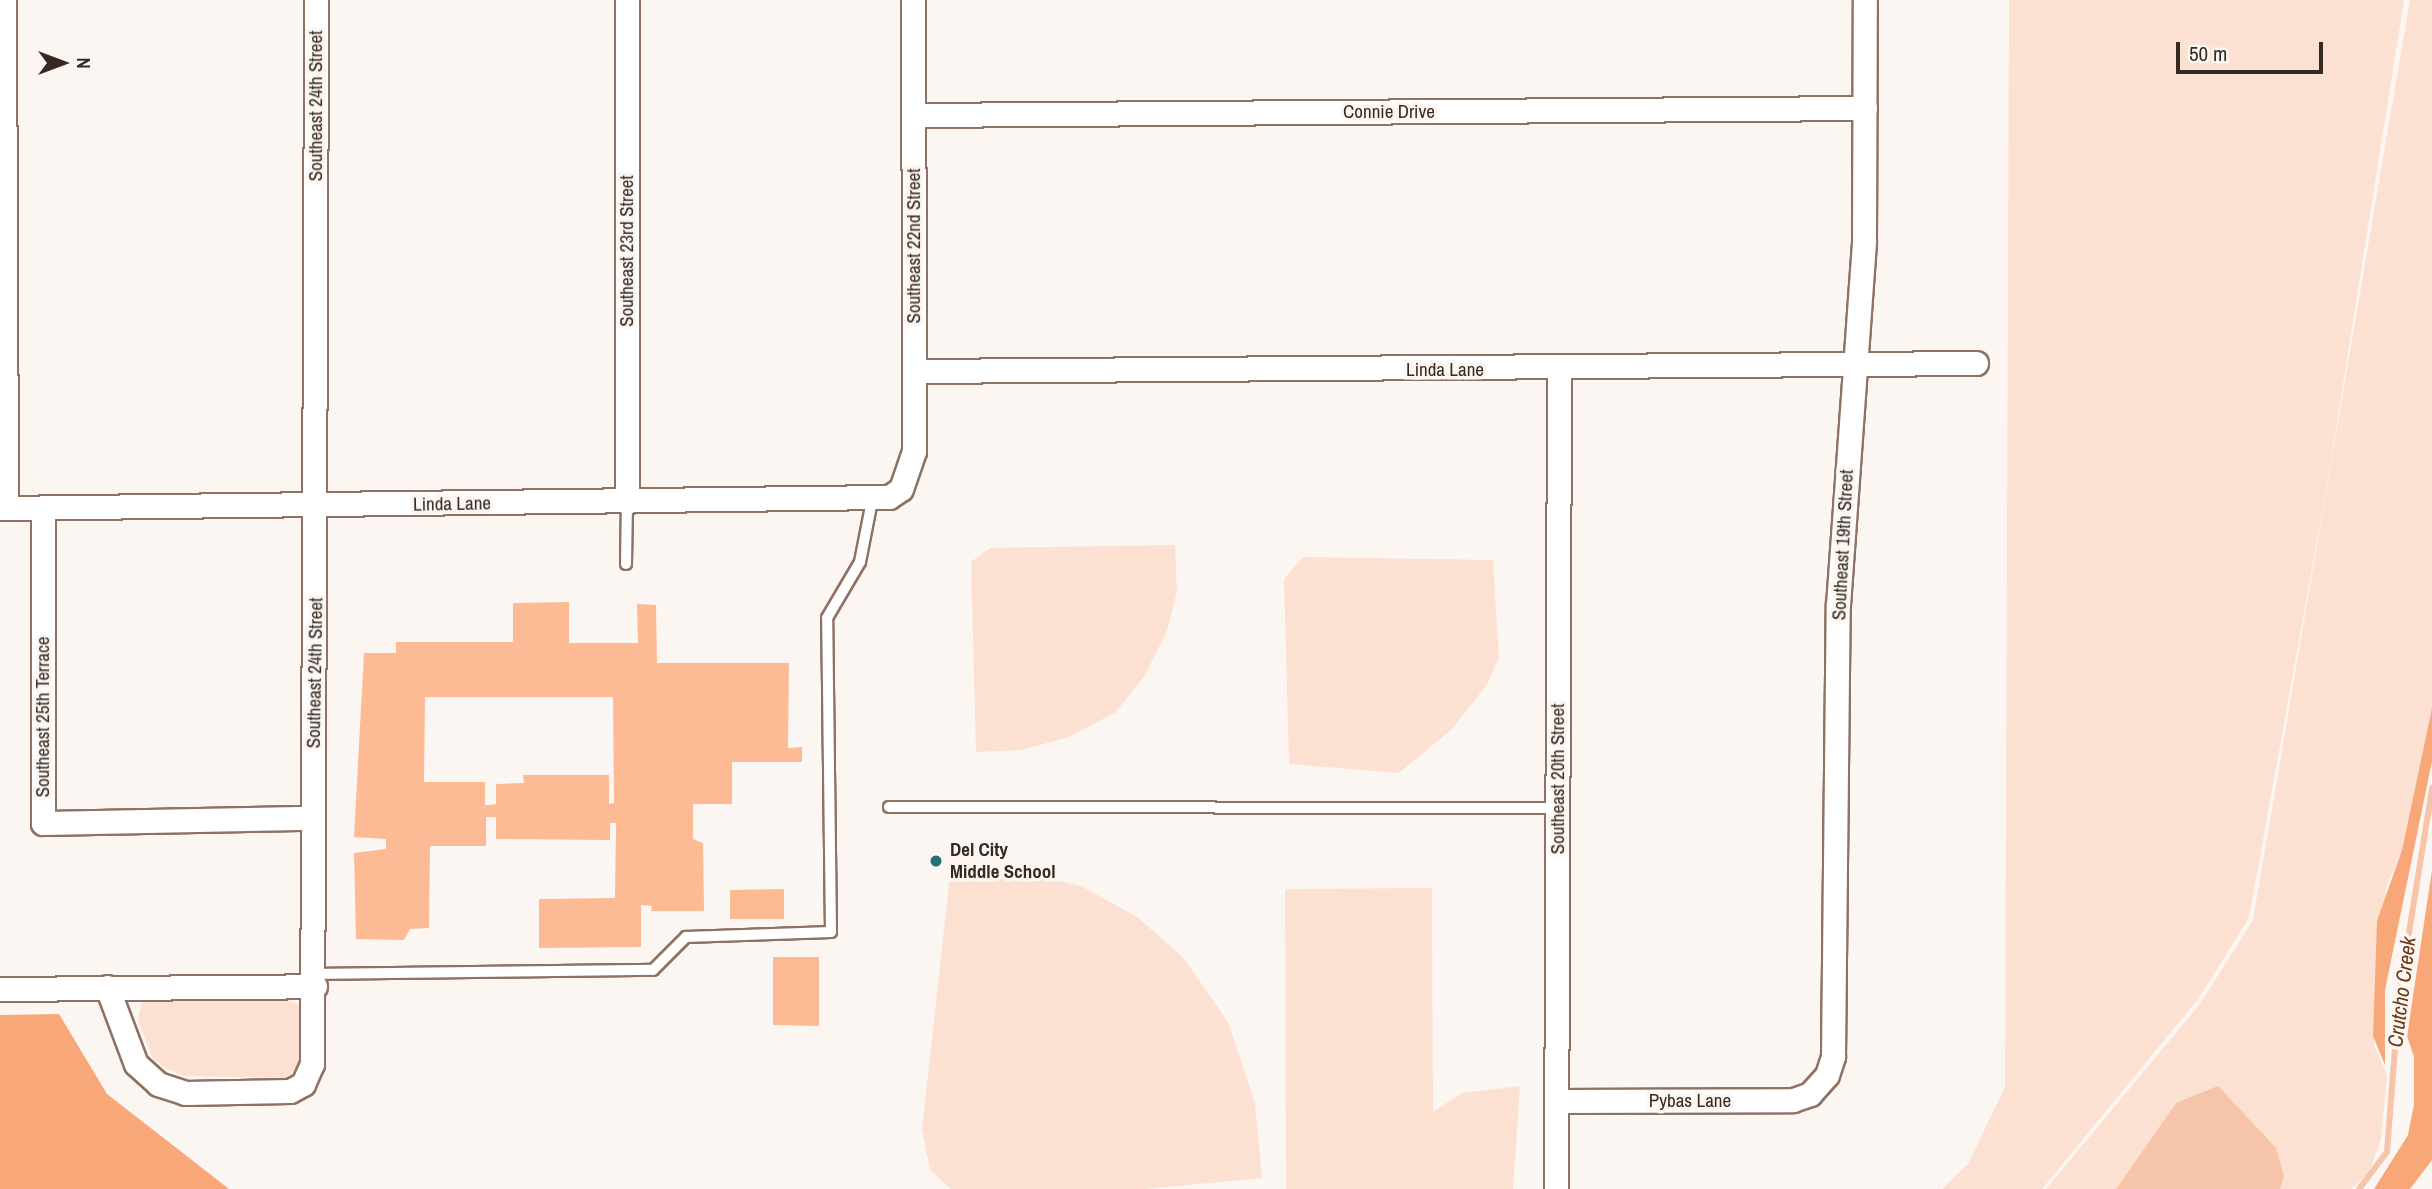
<!DOCTYPE html>
<html>
<head>
<meta charset="utf-8">
<style>
  body { margin:0 }
  #map { position:relative; width:2432px; height:1189px; overflow:hidden; background:#fcf6f2; font-family:"Archivo Narrow",sans-serif }
  div>[style] { position:absolute }
  [style*='--x'] { left:calc(var(--x)*1px); top:calc(var(--y)*1px); width:calc(var(--w)*1px); rotate:calc(var(--a)*1deg) }
  .green>* { inset:0; background:#fce1d2 }
  .forest>* { inset:0; background:#f8a778 }
  .water>* { inset:0; background:#f6c4a8 }
  .stream>* { height:6px; margin:-3px; padding:0 3px; transform-origin:3px; border-radius:3px; background:#f6c4a8 }
  .building>* { inset:0; background:#fcbb95 }
  .roads { filter:drop-shadow(2px 0 #8e7263) drop-shadow(-2px 0 #8e7263) drop-shadow(0 2px #8e7263) drop-shadow(0 -2px #8e7263) }
  .lane>* { height:10px; margin:-5px; padding:0 5px; transform-origin:5px; border-radius:5px; background:#fff }
  .street>* { height:23px; margin:-11.5px; padding:0 11.5px; transform-origin:11.5px; border-radius:11.5px; background:#fff }
  .dots>* { width:19px; height:19px; translate:-50% -50%; box-sizing:border-box; border:4px solid #fcf6f2; border-radius:50% }
  span { translate:-50% -50%; white-space:nowrap; text-align:center; line-height:1.15; -webkit-text-stroke:7px #fcf6f2; paint-order:stroke }
  .street-label { font-size:19px; color:#352922 }
  .poi-label { font-size:19px; color:#352922; font-weight:700 }
  .left { translate:0 -50%; text-align:left }
  .water-label { font-size:21px; color:#6a3614; font-style:italic }
  .north { position:absolute; left:28px; top:28px; width:70px; height:70px; -webkit-text-stroke:5px #fcf6f2; paint-order:stroke; rotate:90deg; font-size:19px; font-weight:700; line-height:28px; text-align:center; color:#352922 }
  .north::after { content:''; display:block; margin:auto; width:24px; height:32px; background:#352922; clip-path:polygon(50% 0,100% 100%,50% 72%,0 100%) }
  .scale { position:absolute; left:2176px; top:42px; width:147px; height:32px; box-sizing:border-box; border:4px solid #352922; border-top:0; padding-left:9px; font-size:21px; line-height:24px; white-space:nowrap; color:#352922; -webkit-text-stroke:5px #fcf6f2; paint-order:stroke }
</style>
</head>
<body>
<div id="map">
  <div class="green">
    <div style="clip-path:polygon(2009px 0,2404px 0,2327px 485px,2249px 918px,2198px 999px,2042px 1189px,1942px 1189px,1968px 1164px,2005px 1087px)"></div>
    <div style="clip-path:polygon(2410px 0,2432px 0,2432px 708px,2402px 850px,2386px 887px,2374px 1046px,2387px 1075px,2381px 1139px,2369px 1172px,2351px 1189px,2280px 1189px,2284px 1176px,2209px 1092px,2176px 1103px,2116px 1189px,2046px 1189px,2200px 1004px,2253px 920px)"></div>
    <div style="clip-path:polygon(1175px 545px,1177px 592px,1167px 631px,1145px 675px,1115px 713px,1066px 738px,1021px 750px,976px 752px,971px 562px,990px 548px)"></div>
    <div style="clip-path:polygon(1303px 557px,1493px 560px,1499px 658px,1486px 686px,1451px 730px,1399px 773px,1289px 764px,1284px 579px)"></div>
    <div style="clip-path:polygon(951px 866px,999px 867px,1081px 886px,1137px 917px,1183px 957px,1228px 1022px,1255px 1103px,1262px 1178px,1145px 1189px,951px 1189px,930px 1170px,922px 1129px)"></div>
    <div style="clip-path:polygon(1432px 888px,1433px 1112px,1462px 1093px,1520px 1086px,1513px 1189px,1286px 1189px,1285px 889px)"></div>
    <div style="clip-path:polygon(286px 999px,304px 1007px,305px 1054px,289px 1078px,185px 1076px,167px 1069px,153px 1059px,138px 1020px,142px 1001px,150px 1000px)"></div>
  </div>
  <div class="forest">
    <div style="clip-path:polygon(2432px 708px,2432px 761px,2385px 990px,2385px 1065px,2373px 1036px,2377px 921px,2402px 850px)"></div>
    <div style="clip-path:polygon(2432px 870px,2432px 1160px,2410px 1189px,2374px 1189px,2408px 1135px,2414px 1104px,2414px 1057px,2407px 1036px)"></div>
    <div style="clip-path:polygon(59px 1014px,107px 1094px,229px 1189px,0 1189px,0 1015px)"></div>
  </div>
  <div class="water">
    <div style="clip-path:polygon(2218px 1086px,2276px 1148px,2284px 1176px,2280px 1189px,2116px 1189px,2176px 1103px)"></div>
  </div>
  <div class="stream">
    <div style="--x:2359;--y:1189;--w:46;--a:-52.9"></div>
    <div style="--x:2387;--y:1152;--w:157;--a:-85.6"></div>
    <div style="--x:2399;--y:995;--w:210;--a:-80.9"></div>
  </div>
  <div class="building">
    <div style="clip-path:polygon(evenodd,569px 602px,569px 643px,638px 643px,637px 604px,656px 605px,657px 663px,789px 663px,788px 748px,802px 747px,802px 762px,732px 762px,732px 804px,693px 804px,693px 839px,703px 843px,704px 911px,651px 911px,652px 906px,641px 905px,641px 947px,539px 948px,539px 899px,615px 898px,616px 823px,610px 823px,610px 840px,496px 839px,496px 817px,486px 817px,486px 846px,430px 846px,429px 928px,410px 929px,404px 940px,356px 939px,354px 853px,386px 849px,386px 839px,354px 837px,364px 653px,396px 653px,396px 642px,513px 642px,513px 603px,569px 602px,425px 697px,613px 697px,614px 803px,609px 804px,609px 775px,523px 775px,524px 783px,496px 784px,496px 804px,490px 805px,485px 805px,485px 782px,424px 782px,425px 697px)"></div>
    <div style="clip-path:polygon(784px 889px,784px 919px,730px 919px,730px 890px)"></div>
    <div style="clip-path:polygon(773px 957px,819px 957px,819px 1026px,773px 1025px)"></div>
  </div>
  <div class="roads">
    <div class="lane">
      <div style="--x:626;--y:564;--w:62;--a:-89.1"></div>
      <div style="--x:889;--y:807;--w:669;--a:0.09"></div>
      <div style="--x:315;--y:974;--w:338;--a:-0.7"></div>
      <div style="--x:653;--y:970;--w:47;--a:-45"></div>
      <div style="--x:686;--y:937;--w:145;--a:-2"></div>
      <div style="--x:831;--y:932;--w:314;--a:-90.7"></div>
      <div style="--x:827;--y:618;--w:65;--a:-59.5"></div>
      <div style="--x:860;--y:562;--w:62;--a:-78.9"></div>
    </div>
    <div class="street">
      <div style="--x:4;--y:0;--w:508;--a:89.77"></div>
      <div style="--x:914;--y:115;--w:951;--a:-0.42"></div>
      <div style="--x:915;--y:371;--w:1061;--a:-0.43"></div>
      <div style="--x:627;--y:502;--w:502;--a:-90"></div>
      <div style="--x:0;--y:508;--w:889;--a:-0.71"></div>
      <div style="--x:889;--y:497;--w:14;--a:-34"></div>
      <div style="--x:901;--y:489;--w:40;--a:-71.1"></div>
      <div style="--x:914;--y:451;--w:451;--a:-90.1"></div>
      <div style="--x:43;--y:508;--w:315;--a:90"></div>
      <div style="--x:43;--y:823;--w:270;--a:-1.1"></div>
      <div style="--x:107;--y:987;--w:82;--a:69.4"></div>
      <div style="--x:136;--y:1064;--w:30;--a:42"></div>
      <div style="--x:158;--y:1084;--w:28;--a:18"></div>
      <div style="--x:185;--y:1093;--w:105;--a:-1.1"></div>
      <div style="--x:290;--y:1091;--w:15;--a:-28"></div>
      <div style="--x:303;--y:1084;--w:22;--a:-66"></div>
      <div style="--x:312;--y:1064;--w:1064;--a:-89.78"></div>
      <div style="--x:0;--y:989;--w:315;--a:-0.5"></div>
      <div style="--x:1557;--y:1101;--w:236;--a:-0.2"></div>
      <div style="--x:1793;--y:1100;--w:18;--a:-19"></div>
      <div style="--x:1810;--y:1094;--w:25;--a:-48"></div>
      <div style="--x:1827;--y:1075;--w:20;--a:-72"></div>
      <div style="--x:1833;--y:1056;--w:451;--a:-89.4"></div>
      <div style="--x:1838;--y:605;--w:366;--a:-85.9"></div>
      <div style="--x:1864;--y:240;--w:240;--a:-89.8"></div>
      <div style="--x:1556;--y:1189;--w:820;--a:-89.79"></div>
    </div>
  </div>
  <div class="dots">
    <div style="left:936px;top:861px;background:#257074"></div>
  </div>
  <div class="street-label">
    <span style="left:316px;top:106px;rotate:-90deg">Southeast 24th Street</span>
    <span style="left:1389px;top:112px">Connie Drive</span>
    <span style="left:914px;top:246px;rotate:-90deg">Southeast 22nd Street</span>
    <span style="left:627px;top:251px;rotate:-90deg">Southeast 23rd Street</span>
    <span style="left:1445px;top:370px">Linda Lane</span>
    <span style="left:452px;top:504px;rotate:-1deg">Linda Lane</span>
    <span style="left:1843px;top:545px;rotate:-87deg">Southeast 19th Street</span>
    <span style="left:315px;top:673px;rotate:-89deg">Southeast 24th Street</span>
    <span style="left:43px;top:717px;rotate:-90deg">Southeast 25th Terrace</span>
    <span style="left:1558px;top:779px;rotate:-90deg">Southeast 20th Street</span>
    <span style="left:1690px;top:1101px">Pybas Lane</span>
  </div>
  <div class="poi-label">
    <span class="left" style="left:950px;top:861px">Del City<br>Middle School</span>
  </div>
  <div class="water-label">
    <span style="left:2402px;top:992px;rotate:-83deg">Crutcho Creek</span>
  </div>
  <div class="north">N</div>
  <div class="scale">50 m</div>
</div>
</body>
</html>
